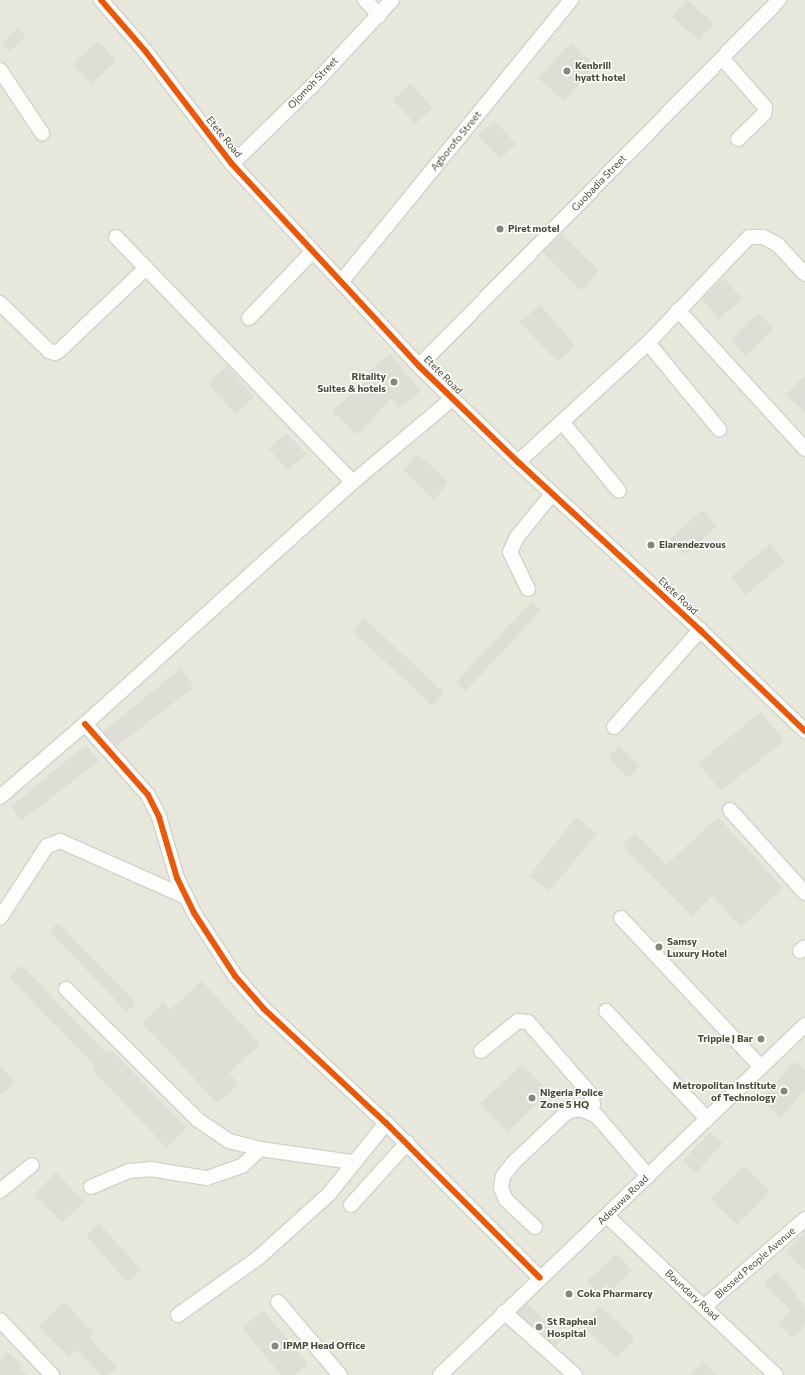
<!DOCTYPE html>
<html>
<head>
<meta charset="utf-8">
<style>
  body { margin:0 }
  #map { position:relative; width:805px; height:1375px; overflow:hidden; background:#f4f4ee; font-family:Commissioner,sans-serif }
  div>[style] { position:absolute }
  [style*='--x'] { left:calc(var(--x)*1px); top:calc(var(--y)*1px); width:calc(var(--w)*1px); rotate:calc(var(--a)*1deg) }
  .residential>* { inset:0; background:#e8e7db }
  .building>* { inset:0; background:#deddd6 }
  .roads { filter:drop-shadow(1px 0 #d2d2cb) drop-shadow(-1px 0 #d2d2cb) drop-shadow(0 1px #d2d2cb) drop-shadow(0 -1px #d2d2cb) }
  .minor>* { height:14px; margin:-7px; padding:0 7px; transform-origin:7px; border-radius:7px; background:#fdfdfc }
  .cycleway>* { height:6px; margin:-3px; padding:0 3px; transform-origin:3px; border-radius:3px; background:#e8590c }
  .dots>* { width:11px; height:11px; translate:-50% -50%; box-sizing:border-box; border:2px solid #fff; border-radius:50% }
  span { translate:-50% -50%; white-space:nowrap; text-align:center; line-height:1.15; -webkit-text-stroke:3px #fff; paint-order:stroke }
  .poi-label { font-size:10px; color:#4c4a38; font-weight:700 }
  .left { translate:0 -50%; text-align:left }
  .right { translate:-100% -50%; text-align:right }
  .street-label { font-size:10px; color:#4c4a38 }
</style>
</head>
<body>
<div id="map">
  <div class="residential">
    <div style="clip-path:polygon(0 0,805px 0,805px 1375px,0 1375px)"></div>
  </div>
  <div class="building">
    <div style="clip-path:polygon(687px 0,714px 24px,699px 40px,672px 17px)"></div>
    <div style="clip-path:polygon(17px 28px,26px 36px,10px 51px,2px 43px)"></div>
    <div style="clip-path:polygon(98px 41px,116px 61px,91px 84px,73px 64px)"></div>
    <div style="clip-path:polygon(571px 43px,595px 65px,565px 101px,538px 78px)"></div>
    <div style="clip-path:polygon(410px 83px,433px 108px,415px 124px,393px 100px)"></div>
    <div style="clip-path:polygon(494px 120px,516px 144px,500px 159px,478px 135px)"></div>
    <div style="clip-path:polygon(562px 235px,599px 271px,581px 291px,543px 252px)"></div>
    <div style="clip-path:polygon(724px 278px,742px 299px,719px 319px,702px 299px)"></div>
    <div style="clip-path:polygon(541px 305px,575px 346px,558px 362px,519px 322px)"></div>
    <div style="clip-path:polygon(758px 313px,774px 329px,746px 356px,731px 340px)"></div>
    <div style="clip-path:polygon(390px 354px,421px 391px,399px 409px,391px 399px,357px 435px,332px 411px,371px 376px,368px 372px)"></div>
    <div style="clip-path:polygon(227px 366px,254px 397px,235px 413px,208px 383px)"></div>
    <div style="clip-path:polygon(805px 375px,805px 413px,786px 395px)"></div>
    <div style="clip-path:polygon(287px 433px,306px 454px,288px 470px,269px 449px)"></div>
    <div style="clip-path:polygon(418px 454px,448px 482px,434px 500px,403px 470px)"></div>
    <div style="clip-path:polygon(702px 510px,717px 526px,685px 555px,670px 539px)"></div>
    <div style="clip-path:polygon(770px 544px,785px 562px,746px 595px,731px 577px)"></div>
    <div style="clip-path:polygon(532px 601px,541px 610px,466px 691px,456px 682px)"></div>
    <div style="clip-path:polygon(364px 618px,444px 693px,432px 705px,352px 631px)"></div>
    <div style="clip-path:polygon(181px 668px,194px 687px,116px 747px,103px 732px)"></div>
    <div style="clip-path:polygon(761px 712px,784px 741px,721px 791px,698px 763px)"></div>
    <div style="clip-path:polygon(86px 745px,99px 761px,21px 821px,11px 806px)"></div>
    <div style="clip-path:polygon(619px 746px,640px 767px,628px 778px,608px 757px)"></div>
    <div style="clip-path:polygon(576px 817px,597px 834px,549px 891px,529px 876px)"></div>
    <div style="clip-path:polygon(718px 817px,783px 888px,741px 927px,712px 896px,692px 916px,622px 845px,635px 833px,666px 865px)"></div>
    <div style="clip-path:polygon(58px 923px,136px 1003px,127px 1012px,49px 931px)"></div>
    <div style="clip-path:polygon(21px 965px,107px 1054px,111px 1050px,187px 1128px,167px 1148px,91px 1069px,95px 1066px,9px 977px)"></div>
    <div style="clip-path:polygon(202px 981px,260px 1044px,229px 1073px,239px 1084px,217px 1103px,142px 1023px,163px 1002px,170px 1010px)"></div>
    <div style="clip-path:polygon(795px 1061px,805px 1070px,805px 1090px,780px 1118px,760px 1100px)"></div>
    <div style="clip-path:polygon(522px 1064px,549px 1092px,507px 1132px,480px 1104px)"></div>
    <div style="clip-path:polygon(0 1065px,15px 1083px,0 1095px)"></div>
    <div style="clip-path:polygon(710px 1132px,723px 1143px,696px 1173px,683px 1161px)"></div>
    <div style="clip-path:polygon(744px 1165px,770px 1191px,737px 1225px,710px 1199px)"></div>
    <div style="clip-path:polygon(56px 1172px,84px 1202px,62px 1222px,34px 1195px)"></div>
    <div style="clip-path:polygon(99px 1223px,141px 1270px,127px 1282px,86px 1235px)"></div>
    <div style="clip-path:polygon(805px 1232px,805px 1271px,786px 1251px)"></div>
    <div style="clip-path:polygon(617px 1254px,632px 1271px,602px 1298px,587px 1281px)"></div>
    <div style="clip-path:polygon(776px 1272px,797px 1294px,795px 1296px,805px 1307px,805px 1325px,792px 1338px,778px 1323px,791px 1311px,764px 1283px)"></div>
    <div style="clip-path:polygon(64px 1301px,93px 1333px,89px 1338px,117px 1367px,108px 1375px,102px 1375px,77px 1350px,69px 1357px,38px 1327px)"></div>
    <div style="clip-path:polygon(527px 1303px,563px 1338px,555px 1346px,517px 1313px)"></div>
    <div style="clip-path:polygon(600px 1306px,635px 1339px,617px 1358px,582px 1326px)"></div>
    <div style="clip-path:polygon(263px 1310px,308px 1364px,295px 1375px,281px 1375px,242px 1328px)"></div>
    <div style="clip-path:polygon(7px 1352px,22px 1365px,19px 1368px,27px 1375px,0 1375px,0 1360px)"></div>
    <div style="clip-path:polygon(703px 1362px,716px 1375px,690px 1375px)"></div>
  </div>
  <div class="roads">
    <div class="minor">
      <div style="--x:101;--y:0;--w:69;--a:49.1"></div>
      <div style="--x:146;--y:52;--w:141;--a:52.5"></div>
      <div style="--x:232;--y:164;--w:275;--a:47.2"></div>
      <div style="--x:419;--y:366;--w:138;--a:44.1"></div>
      <div style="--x:518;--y:462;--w:248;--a:42.7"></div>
      <div style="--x:700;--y:630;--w:146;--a:43.9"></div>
      <div style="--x:365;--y:0;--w:21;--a:47"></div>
      <div style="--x:722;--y:58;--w:65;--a:48.7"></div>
      <div style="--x:765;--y:107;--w:7;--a:98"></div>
      <div style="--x:764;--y:114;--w:36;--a:136"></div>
      <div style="--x:0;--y:70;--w:76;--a:56.3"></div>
      <div style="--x:232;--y:164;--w:115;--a:-44.3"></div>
      <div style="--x:314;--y:84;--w:115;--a:-47.1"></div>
      <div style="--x:116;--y:237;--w:341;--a:46"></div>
      <div style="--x:341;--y:282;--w:364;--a:-50.8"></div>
      <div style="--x:0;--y:303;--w:69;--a:44.4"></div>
      <div style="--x:49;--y:351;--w:6;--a:18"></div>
      <div style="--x:55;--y:353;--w:6;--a:-31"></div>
      <div style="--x:60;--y:350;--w:119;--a:-43.6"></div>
      <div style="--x:678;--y:310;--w:188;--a:47.6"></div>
      <div style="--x:249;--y:318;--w:91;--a:-46.3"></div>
      <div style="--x:648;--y:343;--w:112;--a:50.5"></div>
      <div style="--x:419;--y:366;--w:513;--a:-45.47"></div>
      <div style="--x:562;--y:422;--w:89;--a:50.4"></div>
      <div style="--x:518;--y:462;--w:176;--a:-42.5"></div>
      <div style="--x:648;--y:343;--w:146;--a:-46.4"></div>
      <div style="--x:749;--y:237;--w:14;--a:0"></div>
      <div style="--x:763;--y:237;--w:16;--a:27"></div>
      <div style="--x:777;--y:244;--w:41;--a:47"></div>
      <div style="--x:528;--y:589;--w:41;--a:-115.9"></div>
      <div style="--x:510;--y:552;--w:17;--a:-65"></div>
      <div style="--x:517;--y:537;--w:55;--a:-50.9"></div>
      <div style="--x:85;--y:724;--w:95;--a:48.4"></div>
      <div style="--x:148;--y:795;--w:25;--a:63"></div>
      <div style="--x:159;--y:817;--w:64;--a:73.6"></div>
      <div style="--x:177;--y:878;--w:39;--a:64"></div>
      <div style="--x:194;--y:913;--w:75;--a:56.9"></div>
      <div style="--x:235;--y:976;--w:44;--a:48.7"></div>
      <div style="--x:264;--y:1009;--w:167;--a:43.1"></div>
      <div style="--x:386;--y:1123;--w:218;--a:45.2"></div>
      <div style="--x:614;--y:727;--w:130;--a:-48.4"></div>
      <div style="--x:0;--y:797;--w:112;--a:-40.7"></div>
      <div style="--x:85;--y:724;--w:361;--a:-42.1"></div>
      <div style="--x:353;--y:482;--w:129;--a:-40"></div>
      <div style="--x:730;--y:810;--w:112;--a:47.9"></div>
      <div style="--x:0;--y:918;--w:86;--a:-56.9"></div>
      <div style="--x:47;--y:846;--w:14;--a:-21"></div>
      <div style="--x:60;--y:841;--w:138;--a:24"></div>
      <div style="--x:621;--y:918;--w:204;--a:46.8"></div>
      <div style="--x:800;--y:951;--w:6;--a:-39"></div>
      <div style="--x:66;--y:989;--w:186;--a:44.8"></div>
      <div style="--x:198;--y:1120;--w:37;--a:34"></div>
      <div style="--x:229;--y:1141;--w:32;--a:14"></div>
      <div style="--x:260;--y:1149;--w:94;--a:8"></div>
      <div style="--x:606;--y:1011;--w:148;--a:46.9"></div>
      <div style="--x:481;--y:1051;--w:48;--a:-39"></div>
      <div style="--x:518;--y:1021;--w:10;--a:6"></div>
      <div style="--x:528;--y:1022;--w:98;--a:49.1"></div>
      <div style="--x:592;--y:1096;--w:9;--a:84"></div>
      <div style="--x:593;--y:1105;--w:8;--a:113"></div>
      <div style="--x:91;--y:1187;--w:41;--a:-22.8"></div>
      <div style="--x:129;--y:1171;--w:21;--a:-5"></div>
      <div style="--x:150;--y:1169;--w:58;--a:9"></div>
      <div style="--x:207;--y:1178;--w:37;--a:-19"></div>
      <div style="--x:242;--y:1166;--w:25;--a:-43"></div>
      <div style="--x:0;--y:1191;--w:41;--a:-39.1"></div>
      <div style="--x:351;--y:1205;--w:84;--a:-47.9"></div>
      <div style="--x:607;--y:1216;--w:232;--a:43.3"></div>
      <div style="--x:535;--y:1227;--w:40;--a:-137"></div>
      <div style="--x:506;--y:1200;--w:13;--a:-113"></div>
      <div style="--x:501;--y:1188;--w:12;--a:-81"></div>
      <div style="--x:503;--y:1176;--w:18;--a:-52"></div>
      <div style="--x:514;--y:1162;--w:73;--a:-43.3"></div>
      <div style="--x:567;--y:1112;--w:13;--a:-13"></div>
      <div style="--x:580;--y:1109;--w:18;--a:22"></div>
      <div style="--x:597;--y:1116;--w:79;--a:49.6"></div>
      <div style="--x:278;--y:1302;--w:96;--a:49.7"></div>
      <div style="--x:704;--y:1307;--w:134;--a:-41.1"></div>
      <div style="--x:504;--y:1312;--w:95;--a:41.6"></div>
      <div style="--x:178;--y:1315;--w:98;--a:-35.5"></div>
      <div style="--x:258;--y:1258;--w:96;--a:-42"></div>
      <div style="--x:329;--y:1194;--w:91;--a:-51.2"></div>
      <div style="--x:0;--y:1320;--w:76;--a:46.6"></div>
      <div style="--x:440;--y:1375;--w:506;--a:-43.8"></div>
    </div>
  </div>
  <div class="cycleway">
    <div style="--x:101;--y:0;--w:69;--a:49.1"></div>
    <div style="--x:146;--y:52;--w:141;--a:52.5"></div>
    <div style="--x:232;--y:164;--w:275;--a:47.2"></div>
    <div style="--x:419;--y:366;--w:138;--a:44.1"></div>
    <div style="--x:518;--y:462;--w:248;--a:42.7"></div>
    <div style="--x:700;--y:630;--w:146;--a:43.9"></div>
    <div style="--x:85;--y:724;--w:95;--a:48.4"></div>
    <div style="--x:148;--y:795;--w:25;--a:63"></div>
    <div style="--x:159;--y:817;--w:64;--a:73.6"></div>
    <div style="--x:177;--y:878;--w:39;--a:64"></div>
    <div style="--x:194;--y:913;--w:75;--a:56.9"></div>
    <div style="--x:235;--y:976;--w:44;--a:48.7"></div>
    <div style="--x:264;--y:1009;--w:167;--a:43.1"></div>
    <div style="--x:386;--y:1123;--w:218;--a:45.2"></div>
  </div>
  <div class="dots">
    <div style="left:567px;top:71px;background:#878678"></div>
    <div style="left:500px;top:229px;background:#878678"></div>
    <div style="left:394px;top:382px;background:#878678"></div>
    <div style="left:651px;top:545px;background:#878678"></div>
    <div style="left:659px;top:947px;background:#878678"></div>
    <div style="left:761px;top:1039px;background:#878678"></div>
    <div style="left:784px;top:1091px;background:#878678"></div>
    <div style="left:532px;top:1098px;background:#878678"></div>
    <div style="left:569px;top:1294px;background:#878678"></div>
    <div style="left:539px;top:1327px;background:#878678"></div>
    <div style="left:275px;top:1346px;background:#878678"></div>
  </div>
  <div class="poi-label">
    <span class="left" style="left:575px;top:71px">Kenbrill<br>hyatt hotel</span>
    <span class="left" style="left:508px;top:229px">Piret motel</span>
    <span class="right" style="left:386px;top:382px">Ritality<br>Suites &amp; hotels</span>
    <span class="left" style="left:659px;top:545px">Elarendezvous</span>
    <span class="left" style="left:667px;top:947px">Samsy<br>Luxury Hotel</span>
    <span class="right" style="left:753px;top:1039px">Tripple J Bar</span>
    <span class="right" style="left:776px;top:1091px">Metropolitan Institute<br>of Technology</span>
    <span class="left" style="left:540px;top:1098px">Nigeria Police<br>Zone 5 HQ</span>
    <span class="left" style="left:577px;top:1294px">Coka Pharmarcy</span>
    <span class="left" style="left:547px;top:1327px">St Rapheal<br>Hospital</span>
    <span class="left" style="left:283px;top:1346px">IPMP Head Office</span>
  </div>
  <div class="street-label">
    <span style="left:313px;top:83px;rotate:-46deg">Ojomoh Street</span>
    <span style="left:224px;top:137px;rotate:51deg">Etete Road</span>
    <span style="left:456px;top:141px;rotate:-51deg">Agborofo Street</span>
    <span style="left:599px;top:183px;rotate:-46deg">Guobadia Street</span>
    <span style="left:443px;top:375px;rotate:45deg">Etete Road</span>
    <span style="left:678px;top:596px;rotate:43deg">Etete Road</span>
    <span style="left:623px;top:1200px;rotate:-44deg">Adesuwa Road</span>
    <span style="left:755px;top:1263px;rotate:-41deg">Blessed People Avenue</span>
    <span style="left:692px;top:1295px;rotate:43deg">Boundary Road</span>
  </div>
</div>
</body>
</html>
